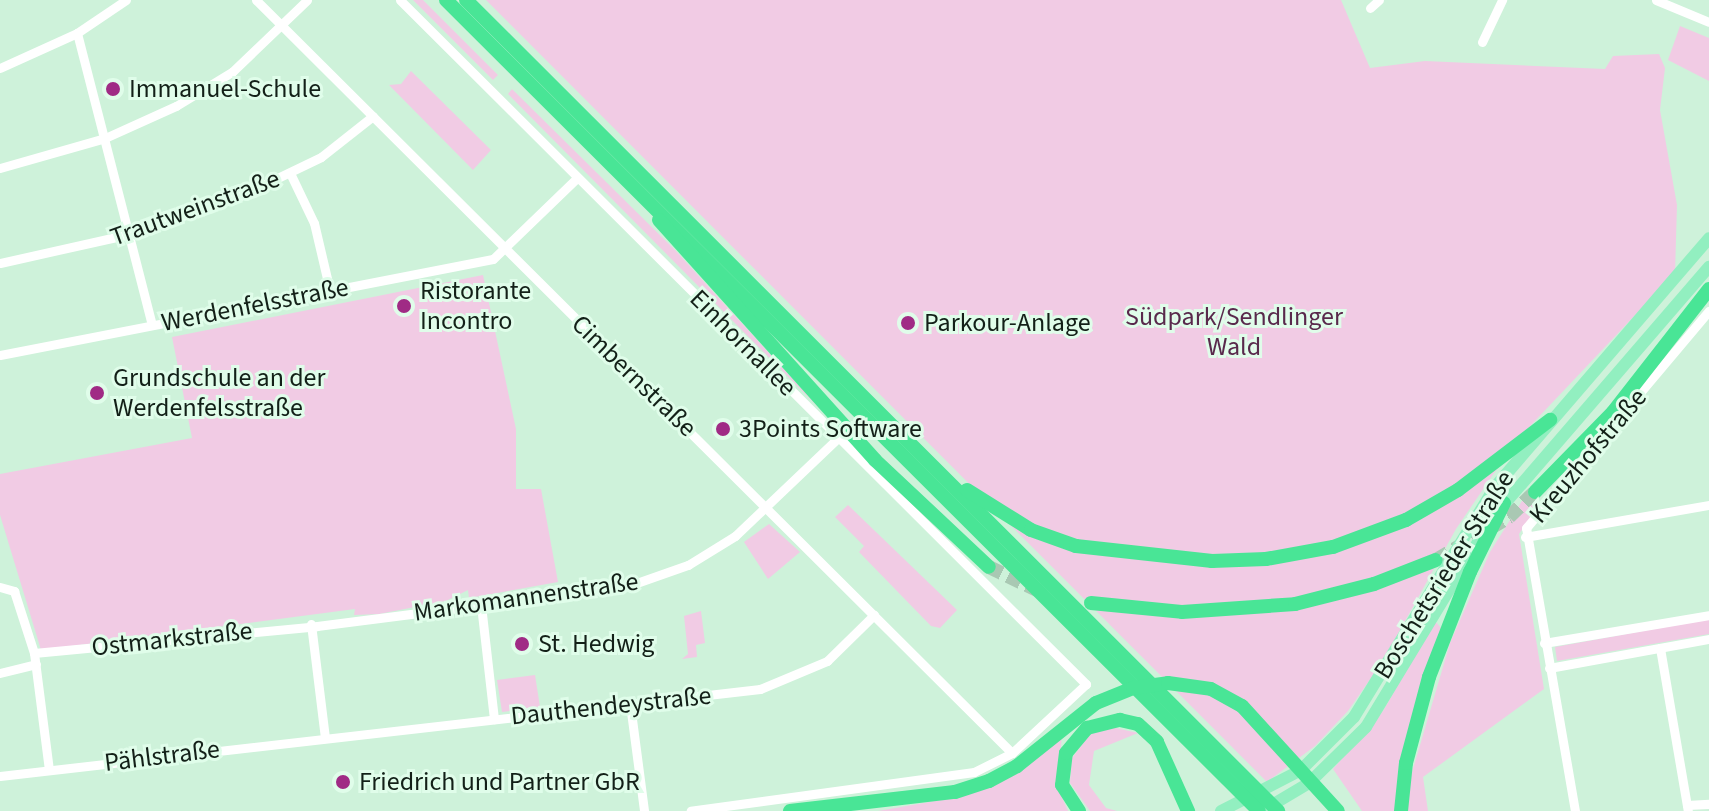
<!DOCTYPE html>
<html>
<head>
<meta charset="utf-8">
<style>
  body { margin:0 }
  #map { position:relative; width:1709px; height:811px; overflow:hidden; background:#cef2da; font-family:"Source Sans 3",sans-serif }
  div>[style] { position:absolute }
  [style*='--x'] { left:calc(var(--x)*1px); top:calc(var(--y)*1px); width:calc(var(--w)*1px); rotate:calc(var(--a)*1deg) }
  .green>* { inset:0; background:#f1cbe4 }
  .highway-tunnel>* { height:14px; margin-top:-7px; transform-origin:0; background:repeating-linear-gradient(90deg,#a9c8b3 0 14px,transparent 0 21px) }
  .minor>* { height:9px; margin:-4.5px; padding:0 4.5px; transform-origin:4.5px; border-radius:4.5px; background:#fff }
  .major>* { height:12px; margin:-6px; padding:0 6px; transform-origin:6px; border-radius:6px; background:#92efc0 }
  .highway>* { height:14px; margin:-7px; padding:0 7px; transform-origin:7px; border-radius:7px; background:#49e596 }
  .dots>* { width:22px; height:22px; translate:-50% -50%; box-sizing:border-box; border:4px solid #e0fdea; border-radius:50% }
  span { translate:-50% -50%; white-space:nowrap; text-align:center; line-height:1.15; -webkit-text-stroke:6px #e0fdea; paint-order:stroke }
  .poi-label { font-size:26px; color:#132018 }
  .left { translate:0 -50%; text-align:left }
  .street-label { font-size:26px; color:#132018 }
  .park-label { font-size:26px; color:#59294c }
</style>
</head>
<body>
<div id="map">
  <div class="green">
    <div style="clip-path:polygon(413px 0,423px 0,498px 75px,493px 80px)"></div>
    <div style="clip-path:polygon(486px 0,1341px 0,1370px 68px,1425px 61px,1605px 69px,1613px 56px,1659px 54px,1665px 68px,1660px 110px,1677px 205px,1675px 273px,1516px 441px,1456px 529px,1383px 661px,1348px 711px,1315px 746px,1267px 782px)"></div>
    <div style="clip-path:polygon(1680px 26px,1709px 38px,1709px 81px,1668px 60px)"></div>
    <div style="clip-path:polygon(411px 71px,491px 150px,473px 170px,389px 85px,401px 84px)"></div>
    <div style="clip-path:polygon(512px 89px,675px 250px,821px 410px,508px 94px)"></div>
    <div style="clip-path:polygon(483px 275px,516px 429px,516px 489px,541px 489px,558px 582px,469px 598px,468px 590px,446px 601px,379px 614px,354px 615px,355px 609px,41px 650px,0 515px,0 474px,192px 438px,172px 337px)"></div>
    <div style="clip-path:polygon(1527px 493px,1538px 506px,1519px 534px,1544px 689px,1423px 777px,1428px 811px,1407px 811px,1408px 786px,1450px 643px,1490px 552px)"></div>
    <div style="clip-path:polygon(848px 505px,957px 610px,940px 628px,931px 626px,859px 552px,864px 546px,835px 517px)"></div>
    <div style="clip-path:polygon(769px 524px,800px 552px,768px 579px,744px 542px)"></div>
    <div style="clip-path:polygon(701px 611px,705px 643px,696px 645px,697px 657px,682px 659px,688px 654px,684px 616px)"></div>
    <div style="clip-path:polygon(1709px 619px,1709px 634px,1557px 661px,1555px 647px)"></div>
    <div style="clip-path:polygon(1435px 621px,1442px 629px,1395px 811px,1362px 811px,1333px 769px,1383px 711px)"></div>
    <div style="clip-path:polygon(535px 675px,540px 707px,502px 712px,497px 680px)"></div>
    <div style="clip-path:polygon(1111px 727px,1138px 733px,1094px 751px,1089px 785px,1106px 808px,1117px 811px,1090px 811px,1070px 783px,1072px 758px,1091px 733px)"></div>
    <div style="clip-path:polygon(1062px 736px,1057px 786px,1068px 811px,878px 811px,952px 798px)"></div>
  </div>
  <div class="highway-tunnel">
    <div style="--x:1436;--y:560;--w:85;--a:-30.5"></div>
    <div style="--x:1509;--y:517;--w:36;--a:-44"></div>
    <div style="--x:989;--y:567;--w:55;--a:25.6"></div>
  </div>
  <div class="minor">
    <div style="--x:256;--y:0;--w:1067;--a:44.89"></div>
    <div style="--x:400;--y:0;--w:969;--a:44.92"></div>
    <div style="--x:1086;--y:684;--w:101;--a:137"></div>
    <div style="--x:1012;--y:753;--w:42;--a:153.4"></div>
    <div style="--x:974;--y:772;--w:286;--a:172.2"></div>
    <div style="--x:1656;--y:0;--w:57;--a:22.5"></div>
    <div style="--x:1370;--y:8;--w:12;--a:-42"></div>
    <div style="--x:77;--y:33;--w:301;--a:75.6"></div>
    <div style="--x:1482;--y:42;--w:47;--a:-64.5"></div>
    <div style="--x:0;--y:68;--w:85;--a:-24.4"></div>
    <div style="--x:77;--y:33;--w:59;--a:-34"></div>
    <div style="--x:0;--y:168;--w:109;--a:-15.9"></div>
    <div style="--x:105;--y:138;--w:78;--a:-24.3"></div>
    <div style="--x:176;--y:106;--w:66;--a:-31.3"></div>
    <div style="--x:232;--y:72;--w:104;--a:-43.8"></div>
    <div style="--x:290;--y:173;--w:55;--a:64.4"></div>
    <div style="--x:314;--y:223;--w:70;--a:76.8"></div>
    <div style="--x:0;--y:263;--w:133;--a:-12.6"></div>
    <div style="--x:130;--y:234;--w:114;--a:-18.9"></div>
    <div style="--x:238;--y:197;--w:92;--a:-25.7"></div>
    <div style="--x:321;--y:157;--w:66;--a:-38.3"></div>
    <div style="--x:0;--y:355;--w:502;--a:-11.02"></div>
    <div style="--x:493;--y:259;--w:117;--a:-44"></div>
    <div style="--x:1525;--y:537;--w:187;--a:-9.9"></div>
    <div style="--x:0;--y:587;--w:15;--a:16"></div>
    <div style="--x:14;--y:591;--w:65;--a:72.1"></div>
    <div style="--x:34;--y:653;--w:118;--a:82.7"></div>
    <div style="--x:481;--y:605;--w:115;--a:83.5"></div>
    <div style="--x:311;--y:624;--w:115;--a:83"></div>
    <div style="--x:1544;--y:643;--w:167;--a:-9.6"></div>
    <div style="--x:1660;--y:648;--w:165;--a:80.3"></div>
    <div style="--x:34;--y:653;--w:284;--a:-5.4"></div>
    <div style="--x:317;--y:626;--w:314;--a:-7.3"></div>
    <div style="--x:628;--y:586;--w:64;--a:-19.3"></div>
    <div style="--x:688;--y:565;--w:55;--a:-31.7"></div>
    <div style="--x:735;--y:536;--w:141;--a:-43.6"></div>
    <div style="--x:1549;--y:668;--w:163;--a:-10.3"></div>
    <div style="--x:0;--y:673;--w:37;--a:-14"></div>
    <div style="--x:630;--y:704;--w:108;--a:82.5"></div>
    <div style="--x:0;--y:776;--w:765;--a:-6.53"></div>
    <div style="--x:760;--y:689;--w:73;--a:-22.7"></div>
    <div style="--x:827;--y:661;--w:66;--a:-44.4"></div>
    <div style="--x:1687;--y:805;--w:22;--a:-3"></div>
    <div style="--x:1575;--y:811;--w:287;--a:-99.8"></div>
    <div style="--x:1526;--y:528;--w:284;--a:-49.9"></div>
  </div>
  <div class="major">
    <div style="--x:1500;--y:509;--w:320;--a:-49.2"></div>
    <div style="--x:1221;--y:811;--w:90;--a:-27.1"></div>
    <div style="--x:1301;--y:770;--w:75;--a:-45"></div>
    <div style="--x:1354;--y:717;--w:270;--a:-58.5"></div>
    <div style="--x:1495;--y:487;--w:328;--a:-49.3"></div>
    <div style="--x:1262;--y:811;--w:55;--a:-30.8"></div>
    <div style="--x:1309;--y:783;--w:80;--a:-44.5"></div>
    <div style="--x:1366;--y:727;--w:234;--a:-58.8"></div>
  </div>
  <div class="highway">
    <div style="--x:446;--y:0;--w:1148;--a:44.93"></div>
    <div style="--x:466;--y:0;--w:1148;--a:44.96"></div>
    <div style="--x:659;--y:220;--w:323;--a:48"></div>
    <div style="--x:875;--y:460;--w:156;--a:43.2"></div>
    <div style="--x:967;--y:490;--w:75;--a:32"></div>
    <div style="--x:1031;--y:530;--w:48;--a:19.6"></div>
    <div style="--x:1076;--y:546;--w:137;--a:6.3"></div>
    <div style="--x:1212;--y:561;--w:54;--a:-2.1"></div>
    <div style="--x:1266;--y:559;--w:68;--a:-10.2"></div>
    <div style="--x:1333;--y:547;--w:78;--a:-20.3"></div>
    <div style="--x:1406;--y:520;--w:60;--a:-30"></div>
    <div style="--x:1458;--y:490;--w:116;--a:-37.3"></div>
    <div style="--x:1535;--y:492;--w:112;--a:-45.7"></div>
    <div style="--x:1613;--y:412;--w:156;--a:-52"></div>
    <div style="--x:1091;--y:603;--w:91;--a:5.6"></div>
    <div style="--x:1182;--y:612;--w:113;--a:-4"></div>
    <div style="--x:1295;--y:604;--w:81;--a:-14.2"></div>
    <div style="--x:1374;--y:584;--w:66;--a:-21.2"></div>
    <div style="--x:790;--y:811;--w:166;--a:-6.6"></div>
    <div style="--x:955;--y:792;--w:36;--a:-18"></div>
    <div style="--x:989;--y:781;--w:32;--a:-28"></div>
    <div style="--x:1017;--y:766;--w:101;--a:-38.6"></div>
    <div style="--x:1096;--y:703;--w:40;--a:-22"></div>
    <div style="--x:1133;--y:688;--w:35;--a:-8"></div>
    <div style="--x:1168;--y:683;--w:43;--a:7.9"></div>
    <div style="--x:1211;--y:689;--w:35;--a:29"></div>
    <div style="--x:1242;--y:706;--w:142;--a:47.6"></div>
    <div style="--x:1079;--y:811;--w:31;--a:-123"></div>
    <div style="--x:1062;--y:785;--w:32;--a:-83"></div>
    <div style="--x:1066;--y:753;--w:33;--a:-50"></div>
    <div style="--x:1087;--y:728;--w:34;--a:-14"></div>
    <div style="--x:1120;--y:720;--w:18;--a:13"></div>
    <div style="--x:1138;--y:724;--w:26;--a:43"></div>
    <div style="--x:1157;--y:742;--w:76;--a:65.8"></div>
    <div style="--x:1401;--y:811;--w:48;--a:-84.1"></div>
    <div style="--x:1406;--y:763;--w:89;--a:-75"></div>
    <div style="--x:1429;--y:677;--w:113;--a:-68.7"></div>
    <div style="--x:1470;--y:572;--w:77;--a:-63.8"></div>
  </div>
  <div class="dots">
    <div style="left:113px;top:89px;background:#a02b85"></div>
    <div style="left:404px;top:306px;background:#a02b85"></div>
    <div style="left:908px;top:323px;background:#a02b85"></div>
    <div style="left:97px;top:393px;background:#a02b85"></div>
    <div style="left:723px;top:429px;background:#a02b85"></div>
    <div style="left:522px;top:644px;background:#a02b85"></div>
    <div style="left:343px;top:782px;background:#a02b85"></div>
  </div>
  <div class="poi-label">
    <span class="left" style="left:129px;top:89px">Immanuel-Schule</span>
    <span class="left" style="left:420px;top:306px">Ristorante<br>Incontro</span>
    <span class="left" style="left:924px;top:323px">Parkour-Anlage</span>
    <span class="left" style="left:113px;top:393px">Grundschule an der<br>Werdenfelsstraße</span>
    <span class="left" style="left:739px;top:429px">3Points Software</span>
    <span class="left" style="left:538px;top:644px">St. Hedwig</span>
    <span class="left" style="left:359px;top:782px">Friedrich und Partner GbR</span>
  </div>
  <div class="street-label">
    <span style="left:195px;top:208px;rotate:-20deg">Trautweinstraße</span>
    <span style="left:255px;top:305px;rotate:-11deg">Werdenfelsstraße</span>
    <span style="left:743px;top:343px;rotate:45deg">Einhornallee</span>
    <span style="left:634px;top:376px;rotate:44deg">Cimbernstraße</span>
    <span style="left:1588px;top:456px;rotate:-50deg">Kreuzhofstraße</span>
    <span style="left:1444px;top:575px;rotate:-58deg">Boschetsrieder Straße</span>
    <span style="left:526px;top:597px;rotate:-8deg">Markomannenstraße</span>
    <span style="left:172px;top:639px;rotate:-6deg">Ostmarkstraße</span>
    <span style="left:611px;top:706px;rotate:-6deg">Dauthendeystraße</span>
    <span style="left:162px;top:756px;rotate:-7deg">Pählstraße</span>
  </div>
  <div class="park-label">
    <span style="left:1234px;top:332px">Südpark/Sendlinger<br>Wald</span>
  </div>
</div>
</body>
</html>
